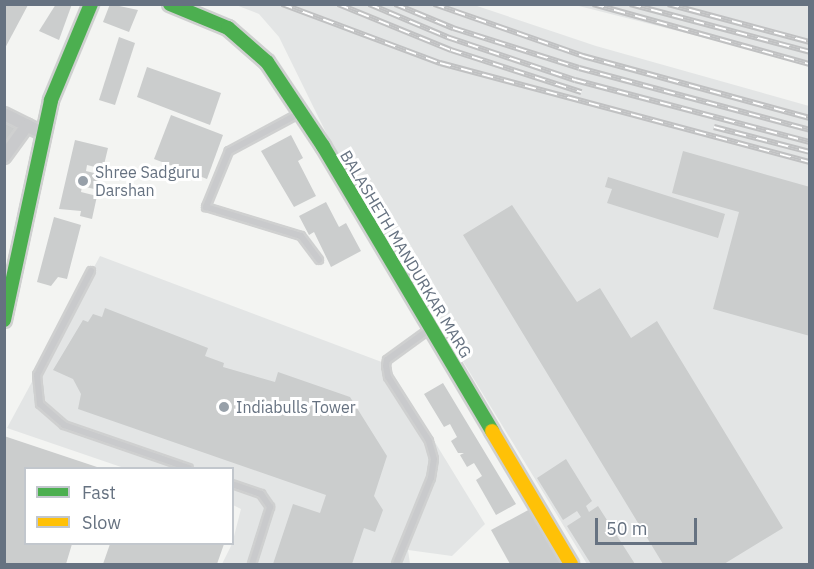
<!DOCTYPE html>
<html>
<head>
<meta charset="utf-8">
<style>
  body { margin:0 }
  #map { position:relative; width:814px; height:569px; overflow:hidden; background:#f3f4f2; font-family:"IBM Plex Sans",sans-serif }
  div>[style] { position:absolute }
  [style*='--x'] { left:calc(var(--x)*1px); top:calc(var(--y)*1px); width:calc(var(--w)*1px); rotate:calc(var(--a)*1deg) }
  .built>* { inset:0; background:#e3e5e5 }
  .building>* { inset:0; background:#cbcdcd }
  .roads { filter:drop-shadow(2px 0 #cfd0d0) drop-shadow(-2px 0 #cfd0d0) drop-shadow(0 2px #cfd0d0) drop-shadow(0 -2px #cfd0d0) }
  .lane>* { height:6px; margin:-3px; padding:0 3px; transform-origin:3px; border-radius:3px; background:#c9cacc }
  .street>* { height:12px; margin:-6px; padding:0 6px; transform-origin:6px; border-radius:6px; background:#c9cacc }
  .fast>* { height:14px; margin:-7px; padding:0 7px; transform-origin:7px; border-radius:7px; background:#4caf50 }
  .slow>* { height:14px; margin:-7px; padding:0 7px; transform-origin:7px; border-radius:7px; background:#ffc107 }
  .rail>* { height:6px; margin-top:-3px; transform-origin:0; background:repeating-linear-gradient(90deg,#fff 0 11px,#c0c1c2 0 22px); box-sizing:border-box; border-block:2px solid #c0c1c2 }
  .dots>* { width:16px; height:16px; translate:-50% -50%; box-sizing:border-box; border:3px solid #fff; border-radius:50% }
  span { translate:-50% -50%; white-space:nowrap; text-align:center; line-height:1.15; -webkit-text-stroke:6px #fff; paint-order:stroke }
  .poi-label { font-size:16px; color:#667281 }
  .left { translate:0 -50%; text-align:left }
  .street-label { font-size:16px; color:#667281 }
  .frame { position:absolute; inset:0; border:6px solid #667281; pointer-events:none }
  .legend { position:absolute; left:24px; top:467px; width:210px; height:78px; box-sizing:border-box; background:#fff; border:2px solid #c2c7cd; margin:0; padding:8px 10px; list-style:none; font-size:18px; color:#667281 }
  .legend li { display:flex; align-items:center; gap:12px; height:30px }
  .legend b { width:30px; border:2px solid #c2c7cd }
  .scale { position:absolute; left:595px; top:518px; width:102px; height:27px; box-sizing:border-box; border:3px solid #667281; border-top:0; padding-left:8px; font-size:18px; line-height:21px; white-space:nowrap; color:#667281; -webkit-text-stroke:4px #fff; paint-order:stroke }
</style>
</head>
<body>
<div id="map">
  <div class="built">
    <div style="clip-path:polygon(236px 5px,474px 5px,596px 46px,809px 106px,809px 564px,587px 564px,338px 157px,279px 37px,259px 14px)"></div>
    <div style="clip-path:polygon(575px 5px,809px 5px,809px 64px)"></div>
    <div style="clip-path:polygon(100px 256px,387px 364px,485px 524px,452px 556px,408px 550px,410px 564px,222px 564px,232px 544px,241px 509px,233px 505px,232px 468px,124px 468px,7px 428px)"></div>
  </div>
  <div class="building">
    <div style="clip-path:polygon(56px 4px,72px 4px,59px 40px,39px 31px)"></div>
    <div style="clip-path:polygon(110px 4px,138px 10px,129px 32px,103px 22px)"></div>
    <div style="clip-path:polygon(4px 5px,28px 5px,4px 50px)"></div>
    <div style="clip-path:polygon(119px 37px,135px 43px,115px 105px,99px 100px)"></div>
    <div style="clip-path:polygon(147px 67px,221px 93px,210px 125px,137px 97px)"></div>
    <div style="clip-path:polygon(171px 115px,223px 135px,207px 179px,154px 159px)"></div>
    <div style="clip-path:polygon(4px 122px,20px 131px,10px 149px,4px 145px)"></div>
    <div style="clip-path:polygon(291px 135px,303px 158px,298px 161px,316px 196px,294px 207px,261px 151px)"></div>
    <div style="clip-path:polygon(75px 140px,108px 148px,103px 169px,87px 165px,86px 171px,102px 175px,98px 190px,82px 186px,81px 192px,97px 196px,92px 219px,80px 216px,81px 211px,59px 209px)"></div>
    <div style="clip-path:polygon(683px 151px,810px 187px,810px 336px,713px 309px,739px 212px,672px 193px)"></div>
    <div style="clip-path:polygon(608px 177px,725px 214px,718px 238px,607px 203px,612px 189px,605px 187px)"></div>
    <div style="clip-path:polygon(326px 202px,339px 227px,346px 223px,361px 251px,331px 267px,314px 232px,309px 235px,299px 216px)"></div>
    <div style="clip-path:polygon(512px 205px,577px 302px,600px 288px,631px 338px,657px 321px,783px 528px,724px 564px,663px 564px,463px 235px)"></div>
    <div style="clip-path:polygon(54px 217px,81px 225px,67px 279px,58px 277px,51px 286px,37px 282px)"></div>
    <div style="clip-path:polygon(105px 308px,208px 348px,205px 356px,224px 363px,223px 367px,275px 382px,278px 372px,350px 397px,387px 456px,374px 496px,383px 510px,375px 532px,364px 528px,352px 564px,273px 564px,293px 504px,320px 513px,326px 495px,78px 409px,81px 394px,73px 379px,53px 370px,83px 320px,88px 322px,93px 314px,102px 317px)"></div>
    <div style="clip-path:polygon(443px 383px,516px 504px,496px 515px,476px 480px,482px 476px,474px 463px,467px 467px,460px 455px,464px 453px,458px 453px,451px 441px,457px 437px,450px 424px,444px 427px,424px 394px)"></div>
    <div style="clip-path:polygon(4px 436px,100px 468px,26px 468px,26px 544px,72px 544px,66px 564px,4px 564px)"></div>
    <div style="clip-path:polygon(566px 459px,592px 501px,586px 506px,589px 512px,598px 506px,635px 564px,591px 564px,567px 526px,581px 517px,577px 511px,563px 520px,537px 478px)"></div>
    <div style="clip-path:polygon(532px 508px,562px 564px,510px 564px,491px 530px)"></div>
    <div style="clip-path:polygon(110px 544px,224px 544px,217px 564px,103px 564px)"></div>
  </div>
  <div class="roads">
    <div class="lane">
      <div style="--x:300;--y:113;--w:81;--a:151.8"></div>
      <div style="--x:229;--y:151;--w:61;--a:112.3"></div>
      <div style="--x:206;--y:207;--w:99;--a:17"></div>
      <div style="--x:301;--y:236;--w:30;--a:53"></div>
      <div style="--x:91;--y:271;--w:117;--a:117.4"></div>
      <div style="--x:37;--y:375;--w:29;--a:84"></div>
      <div style="--x:40;--y:404;--w:32;--a:41"></div>
      <div style="--x:64;--y:425;--w:132;--a:19"></div>
      <div style="--x:232;--y:484;--w:31;--a:19"></div>
      <div style="--x:261;--y:494;--w:16;--a:55"></div>
      <div style="--x:270;--y:507;--w:60;--a:107.5"></div>
      <div style="--x:396;--y:564;--w:93;--a:-67.9"></div>
      <div style="--x:431;--y:478;--w:19;--a:-81"></div>
      <div style="--x:434;--y:459;--w:19;--a:-106"></div>
      <div style="--x:429;--y:441;--w:76;--a:-122.6"></div>
      <div style="--x:388;--y:377;--w:11;--a:-100"></div>
      <div style="--x:386;--y:366;--w:6;--a:-81"></div>
      <div style="--x:387;--y:360;--w:54;--a:-36"></div>
    </div>
    <div class="street">
      <div style="--x:4;--y:114;--w:45;--a:26.6"></div>
      <div style="--x:4;--y:157;--w:39;--a:-54"></div>
    </div>
    <div class="fast">
      <div style="--x:170;--y:4;--w:63;--a:22.5"></div>
      <div style="--x:228;--y:28;--w:52;--a:41.1"></div>
      <div style="--x:267;--y:62;--w:101;--a:56.3"></div>
      <div style="--x:323;--y:146;--w:331;--a:59.3"></div>
      <div style="--x:4;--y:320;--w:225;--a:-77.9"></div>
      <div style="--x:51;--y:100;--w:104;--a:-67.4"></div>
    </div>
    <div class="slow">
      <div style="--x:492;--y:431;--w:155;--a:59.3"></div>
    </div>
  </div>
  <div class="rail">
    <div style="--x:282;--y:4;--w:169;--a:20.5"></div>
    <div style="--x:440;--y:63;--w:383;--a:15"></div>
    <div style="--x:338;--y:4;--w:122;--a:22.2"></div>
    <div style="--x:451;--y:50;--w:137;--a:17.9"></div>
    <div style="--x:369;--y:4;--w:85;--a:22.9"></div>
    <div style="--x:447;--y:37;--w:135;--a:18.6"></div>
    <div style="--x:575;--y:80;--w:243;--a:14.8"></div>
    <div style="--x:395;--y:4;--w:63;--a:22.5"></div>
    <div style="--x:453;--y:28;--w:132;--a:17.6"></div>
    <div style="--x:579;--y:68;--w:239;--a:15"></div>
    <div style="--x:434;--y:4;--w:158;--a:19.2"></div>
    <div style="--x:583;--y:56;--w:235;--a:15.3"></div>
    <div style="--x:593;--y:4;--w:225;--a:15.5"></div>
    <div style="--x:630;--y:4;--w:186;--a:14.9"></div>
    <div style="--x:668;--y:4;--w:147;--a:15"></div>
    <div style="--x:714;--y:127;--w:99;--a:14.6"></div>
  </div>
  <div class="dots">
    <div style="left:83px;top:181px;background:#97a0a9"></div>
    <div style="left:224px;top:407px;background:#97a0a9"></div>
  </div>
  <div class="poi-label">
    <span class="left" style="left:95px;top:181px">Shree Sadguru<br>Darshan</span>
    <span class="left" style="left:236px;top:407px">Indiabulls Tower</span>
  </div>
  <div class="street-label">
    <span style="left:406px;top:254px;rotate:59deg">BALASHETH MANDURKAR MARG</span>
  </div>
  <div class="frame"></div>
  <ul class="legend">
  <li><b style="height:8px;background:#4caf50"></b>Fast</li>
  <li><b style="height:8px;background:#ffc107"></b>Slow</li>
  </ul>
  <div class="scale">50 m</div>
</div>
</body>
</html>
